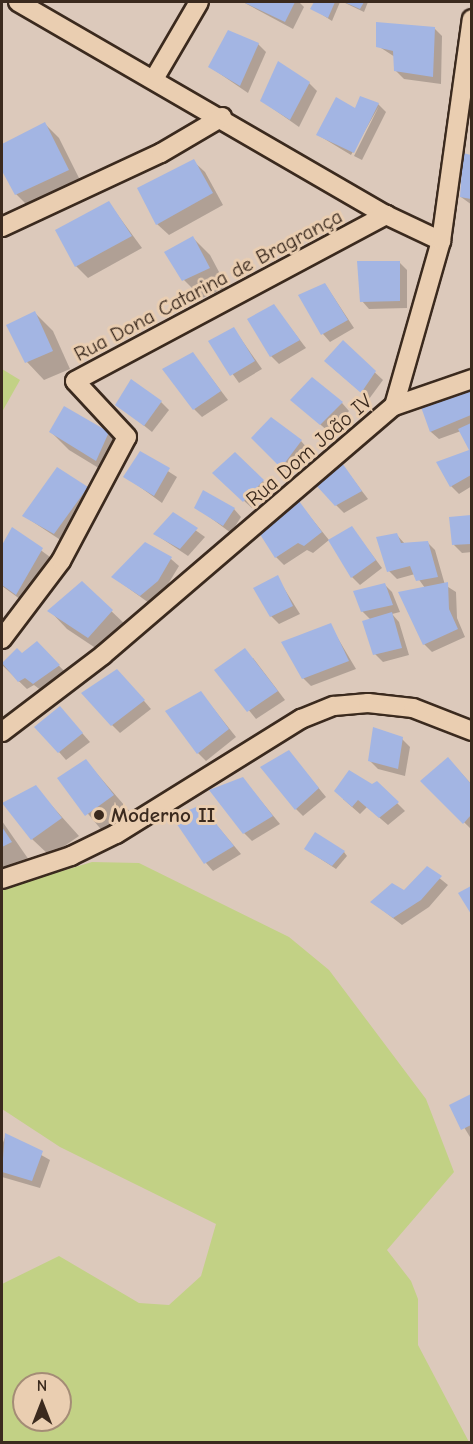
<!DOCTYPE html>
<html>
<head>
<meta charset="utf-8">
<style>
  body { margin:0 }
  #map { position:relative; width:473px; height:1444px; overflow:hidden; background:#dcc9bb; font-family:"Comic Neue",sans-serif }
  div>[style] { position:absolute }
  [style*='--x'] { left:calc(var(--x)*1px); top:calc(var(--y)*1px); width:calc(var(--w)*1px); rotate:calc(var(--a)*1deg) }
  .green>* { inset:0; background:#c2d185 }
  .shadow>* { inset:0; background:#0003 }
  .building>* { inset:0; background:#a3b5e3 }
  .roads { filter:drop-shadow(2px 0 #3b2a1e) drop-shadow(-2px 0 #3b2a1e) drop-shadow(0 2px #3b2a1e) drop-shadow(0 -2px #3b2a1e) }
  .minor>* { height:18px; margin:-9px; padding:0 9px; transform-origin:9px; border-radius:9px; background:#eaceb1 }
  .dots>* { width:16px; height:16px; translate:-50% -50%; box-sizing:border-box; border:3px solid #eaceb1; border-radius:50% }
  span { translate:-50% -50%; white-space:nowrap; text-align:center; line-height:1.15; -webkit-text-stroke:6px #eaceb1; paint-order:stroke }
  .street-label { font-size:21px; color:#3b2a1e }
  .poi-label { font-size:21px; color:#3b2a1e; font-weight:700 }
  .left { translate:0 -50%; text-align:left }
  .frame { position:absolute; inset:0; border:3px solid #3b2a1e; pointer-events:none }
  .north { position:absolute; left:12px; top:1372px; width:60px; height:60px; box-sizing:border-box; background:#eaceb1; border:2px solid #a48c76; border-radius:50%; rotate:0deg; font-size:16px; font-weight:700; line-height:24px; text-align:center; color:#3b2a1e }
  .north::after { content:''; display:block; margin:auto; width:21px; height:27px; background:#3b2a1e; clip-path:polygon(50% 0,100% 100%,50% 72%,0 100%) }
</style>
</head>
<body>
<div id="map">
  <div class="green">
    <div style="clip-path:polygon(2px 369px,20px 380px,2px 412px)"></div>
    <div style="clip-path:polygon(evenodd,92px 862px,139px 863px,289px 937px,329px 970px,426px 1099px,454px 1172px,387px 1250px,411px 1281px,418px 1299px,418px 1345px,469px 1442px,2px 1442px,2px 1284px,59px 1256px,139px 1303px,169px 1305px,201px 1276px,216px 1224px,60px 1147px,2px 1109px,2px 889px,92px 862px,24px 1384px,60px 1384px,60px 1420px,24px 1420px,24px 1384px)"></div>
  </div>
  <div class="shadow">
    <div style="clip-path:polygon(243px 2px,299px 2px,304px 7px,293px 29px)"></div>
    <div style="clip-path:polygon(316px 2px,340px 2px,332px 21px,312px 8px)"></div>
    <div style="clip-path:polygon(343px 2px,368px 2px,364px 12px)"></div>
    <div style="clip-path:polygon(434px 28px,442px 36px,441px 84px,404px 79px,396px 71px,395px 57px,378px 46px)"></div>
    <div style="clip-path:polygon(258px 44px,266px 52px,248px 93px,210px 67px)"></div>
    <div style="clip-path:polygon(309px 83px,317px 91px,299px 127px,262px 101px)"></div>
    <div style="clip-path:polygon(378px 104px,386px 112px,362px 160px,354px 156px,379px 106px,351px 155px,318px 135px,355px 110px)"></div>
    <div style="clip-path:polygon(45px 124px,59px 138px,82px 184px,30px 208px,16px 194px,2px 167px,2px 145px)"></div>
    <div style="clip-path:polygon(464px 155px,472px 157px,472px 205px,461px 197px)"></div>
    <div style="clip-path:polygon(193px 161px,205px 172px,223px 205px,169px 235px,157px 224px)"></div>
    <div style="clip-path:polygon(109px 203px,142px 248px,88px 278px,76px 266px)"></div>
    <div style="clip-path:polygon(193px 238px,210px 255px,227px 287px,202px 298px,184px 280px,166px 253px)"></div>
    <div style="clip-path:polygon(399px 262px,407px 270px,407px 308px,369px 309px,362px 301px)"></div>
    <div style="clip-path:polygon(325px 284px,354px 328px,330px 342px,323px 334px)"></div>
    <div style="clip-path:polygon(274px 306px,306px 348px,279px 364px,271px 356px)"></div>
    <div style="clip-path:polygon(35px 313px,53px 331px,70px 369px,44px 380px,27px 362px)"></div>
    <div style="clip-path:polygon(234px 329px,262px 369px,239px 383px,210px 342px)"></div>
    <div style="clip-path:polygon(343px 343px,383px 380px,369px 399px,333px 368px)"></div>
    <div style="clip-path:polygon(193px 354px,228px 400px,202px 417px,194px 409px)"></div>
    <div style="clip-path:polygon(472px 391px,472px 486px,459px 494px,451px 486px,471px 451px,461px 431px,439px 439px,431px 432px,423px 408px)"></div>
    <div style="clip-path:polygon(161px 402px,169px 410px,152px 432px,117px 404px)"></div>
    <div style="clip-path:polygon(342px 403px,349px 411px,329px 432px,300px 407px)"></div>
    <div style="clip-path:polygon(51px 432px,108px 434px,126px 452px,115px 478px,69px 450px)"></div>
    <div style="clip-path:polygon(253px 438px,301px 441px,308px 449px,290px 475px)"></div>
    <div style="clip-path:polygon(140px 453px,177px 477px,162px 503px,125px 476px)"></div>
    <div style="clip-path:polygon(235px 454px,271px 489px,252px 508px,222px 481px)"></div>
    <div style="clip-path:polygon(340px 462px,368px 499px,344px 513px,336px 505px)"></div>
    <div style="clip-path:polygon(87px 488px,94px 496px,62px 541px,24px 516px)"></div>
    <div style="clip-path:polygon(299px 503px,329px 540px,313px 553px,307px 550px,284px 565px,276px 557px)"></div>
    <div style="clip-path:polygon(196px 507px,234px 509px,241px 517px,231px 533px)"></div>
    <div style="clip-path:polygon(173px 514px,205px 537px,188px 556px,155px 534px)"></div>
    <div style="clip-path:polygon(472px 516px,472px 552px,462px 553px,454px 545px,451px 519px)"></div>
    <div style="clip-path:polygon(352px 528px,382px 568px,360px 585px,352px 577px)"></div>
    <div style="clip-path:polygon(12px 529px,50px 557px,24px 602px,2px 586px,2px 547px)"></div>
    <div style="clip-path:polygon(396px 534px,405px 544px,427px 542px,435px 550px,445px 585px,456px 592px,457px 618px,465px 637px,432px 652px,424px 644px,425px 588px,415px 574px,397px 579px,389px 571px)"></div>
    <div style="clip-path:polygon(171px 559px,179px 566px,165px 589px,149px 603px,113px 577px)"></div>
    <div style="clip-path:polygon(277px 577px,300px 614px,279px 624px,271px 616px)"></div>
    <div style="clip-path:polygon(82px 583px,130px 629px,106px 655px,67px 629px,50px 611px)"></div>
    <div style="clip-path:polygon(384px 584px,392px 592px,400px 612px,392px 614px,399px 622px,409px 655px,383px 662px,375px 654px,371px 620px,362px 611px)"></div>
    <div style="clip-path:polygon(330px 625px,356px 669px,311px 686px,303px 678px)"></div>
    <div style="clip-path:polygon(37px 643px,66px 673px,42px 691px,34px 685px,27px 689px,2px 665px,17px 650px,22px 655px)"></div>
    <div style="clip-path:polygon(253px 658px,285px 700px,256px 719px,216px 670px)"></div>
    <div style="clip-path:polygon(125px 679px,151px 709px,120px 733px,112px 725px)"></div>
    <div style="clip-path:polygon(201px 693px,236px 737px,206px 761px,198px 753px)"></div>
    <div style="clip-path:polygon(67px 716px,90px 742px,66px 760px,59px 752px)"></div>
    <div style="clip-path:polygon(402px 739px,410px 747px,405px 776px,378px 769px,370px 761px)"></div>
    <div style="clip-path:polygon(289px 752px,326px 797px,303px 816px,296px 809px)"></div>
    <div style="clip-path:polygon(86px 761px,131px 813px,104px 833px,59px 779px)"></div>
    <div style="clip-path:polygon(455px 766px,472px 785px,472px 830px,422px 781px)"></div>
    <div style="clip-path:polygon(243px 779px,280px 824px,252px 841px,244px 833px)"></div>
    <div style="clip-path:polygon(377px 783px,405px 811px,388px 825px,367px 807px,360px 814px,343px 799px)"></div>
    <div style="clip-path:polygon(35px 787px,79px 836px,50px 856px,32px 839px)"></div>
    <div style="clip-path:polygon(208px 815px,241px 854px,213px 871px,206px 863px)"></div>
    <div style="clip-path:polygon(2px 821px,29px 860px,2px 875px)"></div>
    <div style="clip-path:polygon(310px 852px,344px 852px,347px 856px,336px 869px)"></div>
    <div style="clip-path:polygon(427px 868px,448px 885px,429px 907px,402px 925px,372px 902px,404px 892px)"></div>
    <div style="clip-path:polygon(472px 1096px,472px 1136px,470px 1137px,451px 1106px)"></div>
    <div style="clip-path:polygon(6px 1135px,50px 1160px,40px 1188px,2px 1177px,2px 1145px)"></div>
  </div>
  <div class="building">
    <div style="clip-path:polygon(243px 2px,295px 2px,285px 22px)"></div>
    <div style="clip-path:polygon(314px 2px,335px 2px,328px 18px,310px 9px)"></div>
    <div style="clip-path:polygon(344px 2px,364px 2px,360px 9px)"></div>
    <div style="clip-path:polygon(376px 22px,435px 27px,433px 77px,394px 71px,393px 51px,376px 47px)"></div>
    <div style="clip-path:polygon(228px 30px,259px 43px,240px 86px,208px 67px)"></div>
    <div style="clip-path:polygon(278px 61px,310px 82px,290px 120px,260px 101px)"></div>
    <div style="clip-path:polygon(360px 96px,379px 103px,354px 153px,316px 135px,336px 97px,355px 108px)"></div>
    <div style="clip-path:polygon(45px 122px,69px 170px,15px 195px,2px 171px,2px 144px)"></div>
    <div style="clip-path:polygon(463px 153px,471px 155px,471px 199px,460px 197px)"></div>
    <div style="clip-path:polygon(194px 159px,213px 193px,156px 225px,137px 188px)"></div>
    <div style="clip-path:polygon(109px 201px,132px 236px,75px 267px,55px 230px)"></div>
    <div style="clip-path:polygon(193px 236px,210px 268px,182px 281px,164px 252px)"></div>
    <div style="clip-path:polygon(357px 261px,400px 261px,400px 301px,360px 302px)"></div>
    <div style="clip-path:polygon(325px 283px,348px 320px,321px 335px,298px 295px)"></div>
    <div style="clip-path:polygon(274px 304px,300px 340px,270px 357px,247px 319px)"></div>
    <div style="clip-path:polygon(35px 311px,53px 351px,25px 363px,6px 325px)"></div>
    <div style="clip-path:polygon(234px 327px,255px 361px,230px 376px,208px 341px)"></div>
    <div style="clip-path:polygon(343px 340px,376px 371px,361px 393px,324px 361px)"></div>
    <div style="clip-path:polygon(193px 352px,221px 391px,193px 410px,162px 369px)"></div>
    <div style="clip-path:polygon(312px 377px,343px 402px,320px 425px,290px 400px)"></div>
    <div style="clip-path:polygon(131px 379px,162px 401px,144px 426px,115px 405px)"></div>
    <div style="clip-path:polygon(471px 388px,471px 415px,430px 432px,421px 407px)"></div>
    <div style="clip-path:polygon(64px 406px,109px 432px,96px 461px,49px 432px)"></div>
    <div style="clip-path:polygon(271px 417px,302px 440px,281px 468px,251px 438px)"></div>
    <div style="clip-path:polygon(471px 423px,471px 475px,450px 487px,436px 462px,469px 450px,458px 429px)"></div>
    <div style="clip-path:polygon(140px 451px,170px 468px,154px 496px,123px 477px)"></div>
    <div style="clip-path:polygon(235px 452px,264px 480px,243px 502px,212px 473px)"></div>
    <div style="clip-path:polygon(340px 460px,362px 491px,335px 506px,314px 483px)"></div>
    <div style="clip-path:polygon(57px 467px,88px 487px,54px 534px,22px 516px)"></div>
    <div style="clip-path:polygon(203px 490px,235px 508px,223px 526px,194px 508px)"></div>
    <div style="clip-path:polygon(299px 501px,322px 532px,304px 546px,298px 543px,275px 558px,256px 528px)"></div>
    <div style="clip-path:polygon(173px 512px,198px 528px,180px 549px,153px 534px)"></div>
    <div style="clip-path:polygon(471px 515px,471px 544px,452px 545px,449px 517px)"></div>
    <div style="clip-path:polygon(352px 526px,376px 560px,351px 578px,328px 540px)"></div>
    <div style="clip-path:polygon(12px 527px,43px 548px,16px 595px,2px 585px,2px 545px)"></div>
    <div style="clip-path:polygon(397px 533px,401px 543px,428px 541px,438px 577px,416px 581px,410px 566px,387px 572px,376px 537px)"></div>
    <div style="clip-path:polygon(145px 542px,172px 557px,158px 581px,140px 596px,111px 577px)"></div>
    <div style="clip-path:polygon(278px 575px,293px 606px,270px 617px,253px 588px)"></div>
    <div style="clip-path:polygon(82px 581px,113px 610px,88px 638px,47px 611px)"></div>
    <div style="clip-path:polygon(448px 582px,449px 609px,458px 629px,423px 645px,398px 592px)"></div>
    <div style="clip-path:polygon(385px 583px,393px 605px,361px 612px,353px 591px)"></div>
    <div style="clip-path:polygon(392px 612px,402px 648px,373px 655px,362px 621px)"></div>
    <div style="clip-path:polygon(331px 623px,349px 661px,302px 679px,281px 642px)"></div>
    <div style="clip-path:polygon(37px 641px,60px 665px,33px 684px,25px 678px,18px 682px,2px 663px,17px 648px,22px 653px)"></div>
    <div style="clip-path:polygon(245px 648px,278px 691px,247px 712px,214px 670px)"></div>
    <div style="clip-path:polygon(117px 669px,145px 700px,111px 726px,81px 693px)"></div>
    <div style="clip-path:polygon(201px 691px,229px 729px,197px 754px,165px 711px)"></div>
    <div style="clip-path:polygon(60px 706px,83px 733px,58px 753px,34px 727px)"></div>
    <div style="clip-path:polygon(373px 727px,403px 737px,398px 769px,368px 761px)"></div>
    <div style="clip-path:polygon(289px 750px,319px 788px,295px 810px,260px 767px)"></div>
    <div style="clip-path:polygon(448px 757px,471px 784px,471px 815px,463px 824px,420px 781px)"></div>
    <div style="clip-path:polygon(86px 759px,114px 795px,85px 816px,57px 778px)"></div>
    <div style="clip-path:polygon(349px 770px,372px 784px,377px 781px,399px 802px,379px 818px,358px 800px,352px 807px,334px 791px)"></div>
    <div style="clip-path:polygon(243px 777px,273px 816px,243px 834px,209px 790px)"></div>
    <div style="clip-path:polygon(36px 785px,62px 818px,31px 840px,2px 803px)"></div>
    <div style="clip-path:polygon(201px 805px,234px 846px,204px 864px,172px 817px)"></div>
    <div style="clip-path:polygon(2px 827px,12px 842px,2px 847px)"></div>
    <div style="clip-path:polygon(315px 832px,345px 851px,332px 866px,304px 849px)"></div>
    <div style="clip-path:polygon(427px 866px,442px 876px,421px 900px,393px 918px,370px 902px,392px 883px,404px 890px)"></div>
    <div style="clip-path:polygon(471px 886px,471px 914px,458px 893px)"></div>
    <div style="clip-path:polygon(471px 1094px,471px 1125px,461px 1130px,449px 1105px)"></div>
    <div style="clip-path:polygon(5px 1133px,43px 1151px,32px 1181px,2px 1172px)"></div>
  </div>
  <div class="roads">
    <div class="minor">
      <div style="--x:18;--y:2;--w:425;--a:30.1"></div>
      <div style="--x:386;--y:215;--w:61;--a:25.3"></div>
      <div style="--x:154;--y:79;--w:89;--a:-59.7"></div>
      <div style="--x:2;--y:227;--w:175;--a:-25"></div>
      <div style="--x:161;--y:153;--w:71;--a:-30.5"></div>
      <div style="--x:394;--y:406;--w:83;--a:-19.1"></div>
      <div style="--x:2;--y:639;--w:98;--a:-52.9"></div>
      <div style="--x:61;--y:561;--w:140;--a:-62"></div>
      <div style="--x:127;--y:437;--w:76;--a:-132.9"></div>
      <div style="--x:75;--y:381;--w:353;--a:-28.1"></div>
      <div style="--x:2;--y:732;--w:127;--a:-37.3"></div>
      <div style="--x:103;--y:655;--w:383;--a:-40.6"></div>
      <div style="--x:394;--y:406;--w:172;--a:-74.1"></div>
      <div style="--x:441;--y:241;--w:224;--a:-82.1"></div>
      <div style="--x:2;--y:879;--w:73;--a:-18.4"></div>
      <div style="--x:71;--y:856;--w:50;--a:-26.1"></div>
      <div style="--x:116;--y:834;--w:218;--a:-31.9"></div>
      <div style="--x:301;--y:719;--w:35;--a:-22"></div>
      <div style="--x:334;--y:706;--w:34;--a:-5"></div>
      <div style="--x:368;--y:703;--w:45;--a:6.3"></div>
      <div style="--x:413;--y:708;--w:63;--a:21.3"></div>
    </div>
  </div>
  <div class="dots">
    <div style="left:99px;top:815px;background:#3b2a1e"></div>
  </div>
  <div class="street-label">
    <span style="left:208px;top:285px;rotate:-28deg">Rua Dona Catarina de Bragrança</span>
    <span style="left:309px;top:450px;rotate:-41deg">Rua Dom João IV</span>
  </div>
  <div class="poi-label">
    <span class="left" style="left:111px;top:815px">Moderno II</span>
  </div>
  <div class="frame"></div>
  <div class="north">N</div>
</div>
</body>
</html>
